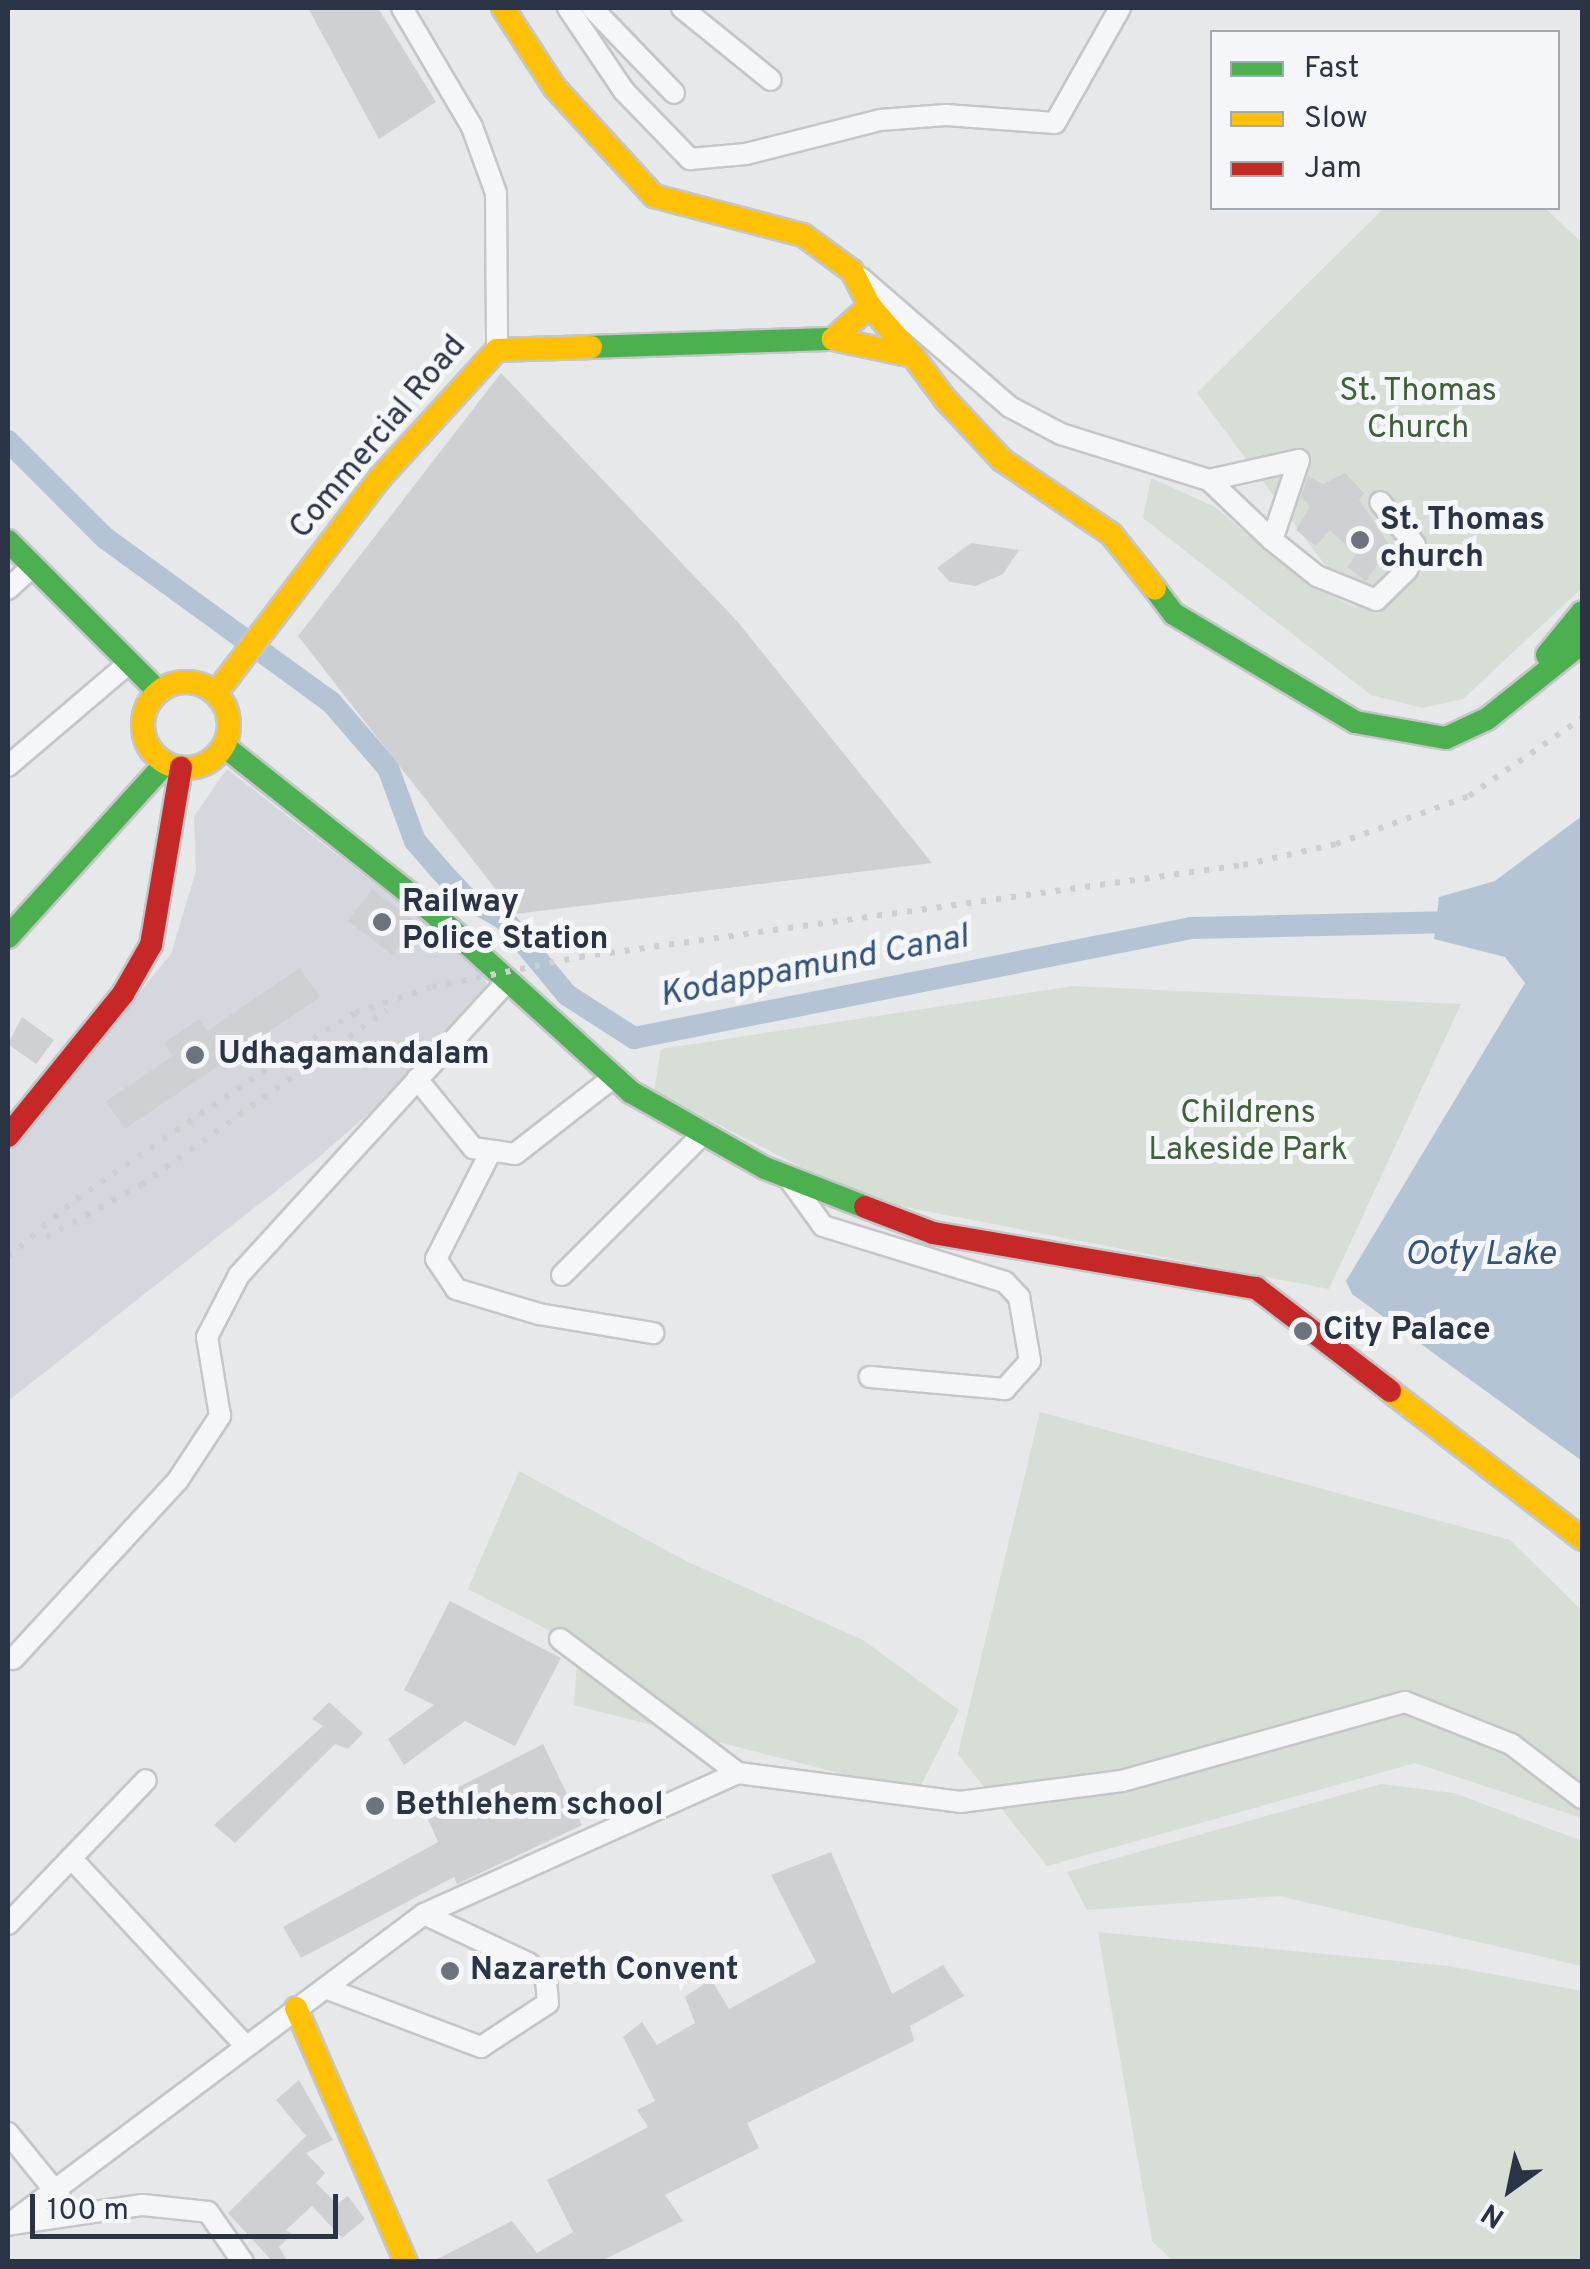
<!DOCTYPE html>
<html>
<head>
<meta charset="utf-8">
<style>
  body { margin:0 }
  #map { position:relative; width:1590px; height:2269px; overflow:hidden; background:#e6e8ea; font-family:Overpass,sans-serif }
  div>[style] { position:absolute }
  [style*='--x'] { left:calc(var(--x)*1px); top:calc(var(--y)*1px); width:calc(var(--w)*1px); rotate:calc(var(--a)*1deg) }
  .built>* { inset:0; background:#d4d7dd }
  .green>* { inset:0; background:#d6ded6 }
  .water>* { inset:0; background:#b4c4d5 }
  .canal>* { height:22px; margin:-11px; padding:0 11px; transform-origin:11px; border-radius:11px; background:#b4c4d5 }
  .building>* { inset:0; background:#ced0d3 }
  .roads { filter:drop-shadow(2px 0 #c4c6c8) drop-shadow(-2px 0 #c4c6c8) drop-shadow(0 2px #c4c6c8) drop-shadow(0 -2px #c4c6c8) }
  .street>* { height:20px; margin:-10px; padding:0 10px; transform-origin:10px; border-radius:10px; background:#f5f6f7 }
  .fast>* { height:22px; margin:-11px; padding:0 11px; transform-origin:11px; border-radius:11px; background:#4caf50 }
  .slow>* { height:22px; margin:-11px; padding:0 11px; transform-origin:11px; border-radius:11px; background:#ffc107 }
  .slow>.ring { margin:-11px; padding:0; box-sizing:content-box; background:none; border:22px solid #ffc107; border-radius:50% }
  .jam>* { height:22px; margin:-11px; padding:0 11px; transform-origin:11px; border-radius:11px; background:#c62828 }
  .rail>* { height:6px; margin-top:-3px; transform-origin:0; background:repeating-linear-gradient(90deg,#cecfd2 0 5px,transparent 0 15px) }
  .dots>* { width:28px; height:28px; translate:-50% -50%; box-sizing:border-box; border:5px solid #f4f6f9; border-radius:50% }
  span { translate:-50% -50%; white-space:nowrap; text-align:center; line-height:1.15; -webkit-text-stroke:10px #f4f6f9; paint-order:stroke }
  .park-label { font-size:32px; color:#3f6138 }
  .street-label { font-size:32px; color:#2b3445 }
  .poi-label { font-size:32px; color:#2b3445; font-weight:700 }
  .left { translate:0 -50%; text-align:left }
  .water-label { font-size:35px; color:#34527a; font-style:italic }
  .frame { position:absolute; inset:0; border:10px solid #2b3445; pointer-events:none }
  .legend { position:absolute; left:1210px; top:30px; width:350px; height:180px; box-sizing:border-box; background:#f4f6f9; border:2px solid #a4a8b1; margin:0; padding:12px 18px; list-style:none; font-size:30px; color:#2b3445 }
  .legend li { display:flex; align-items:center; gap:20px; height:50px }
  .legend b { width:50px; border:2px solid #a4a8b1 }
  .north { position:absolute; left:1460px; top:2139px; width:100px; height:100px; -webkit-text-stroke:8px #f4f6f9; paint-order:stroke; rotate:213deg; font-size:28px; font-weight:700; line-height:40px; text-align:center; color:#2b3445 }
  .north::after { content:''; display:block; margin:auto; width:35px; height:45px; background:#2b3445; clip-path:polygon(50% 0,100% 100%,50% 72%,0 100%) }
  .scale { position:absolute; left:30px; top:2194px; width:308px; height:45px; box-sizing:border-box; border:5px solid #2b3445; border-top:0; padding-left:12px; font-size:30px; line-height:35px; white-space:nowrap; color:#2b3445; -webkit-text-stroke:8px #f4f6f9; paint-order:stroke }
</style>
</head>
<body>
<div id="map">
  <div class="built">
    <div style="clip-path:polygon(227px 769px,480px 966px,494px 1003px,318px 1158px,8px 1401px,8px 1154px,171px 954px,196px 871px,194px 816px)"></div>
  </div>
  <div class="green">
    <div style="clip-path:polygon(1384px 208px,1545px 208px,1582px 243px,1582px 588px,1463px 699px,1422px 708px,1371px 695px,1143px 518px,1151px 478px,1215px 507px,1305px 583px,1357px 608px,1197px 393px)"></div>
    <div style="clip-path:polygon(1073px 986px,1461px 1004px,1329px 1289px,900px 1206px,824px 1179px,654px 1091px,661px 1049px)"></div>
    <div style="clip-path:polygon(1040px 1412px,1510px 1540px,1582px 1611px,1582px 1818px,1415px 1763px,1047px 1866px,958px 1754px)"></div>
    <div style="clip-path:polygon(519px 1471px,688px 1562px,863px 1640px,959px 1710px,917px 1793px,574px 1705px,578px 1645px,468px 1589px)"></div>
    <div style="clip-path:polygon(1381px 1784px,1454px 1793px,1582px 1841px,1582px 1966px,1279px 1896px,1087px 1910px,1067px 1872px)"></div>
    <div style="clip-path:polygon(1098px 1932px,1449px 1966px,1582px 1991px,1582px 2261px,1173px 2261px,1152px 2241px)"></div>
  </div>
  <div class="water">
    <div style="clip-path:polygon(1582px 816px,1582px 1461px,1352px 1294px,1346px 1281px,1525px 983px,1505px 957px,1434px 939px,1439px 897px,1495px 881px)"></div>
  </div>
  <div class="canal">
    <div style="--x:8;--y:441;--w:137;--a:45"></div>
    <div style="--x:105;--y:538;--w:279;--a:36"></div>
    <div style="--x:331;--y:702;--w:87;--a:49.2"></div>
    <div style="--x:388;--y:768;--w:78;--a:69.7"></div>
    <div style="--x:415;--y:841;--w:38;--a:49"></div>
    <div style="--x:440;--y:870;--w:37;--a:47"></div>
    <div style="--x:465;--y:897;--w:45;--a:29.4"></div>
    <div style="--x:504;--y:919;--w:99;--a:50.3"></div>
    <div style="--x:567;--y:995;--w:80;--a:32.7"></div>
    <div style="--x:634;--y:1038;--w:568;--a:-11.17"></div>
    <div style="--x:1191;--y:928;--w:273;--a:-1.3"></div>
  </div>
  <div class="building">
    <div style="clip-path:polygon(308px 8px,378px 8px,436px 102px,379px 139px)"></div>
    <div style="clip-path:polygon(501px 373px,737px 621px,932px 863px,515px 914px,298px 636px)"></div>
    <div style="clip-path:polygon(1345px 473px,1364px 493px,1359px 500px,1390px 546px,1366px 581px,1347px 567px,1356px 554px,1330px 530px,1316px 546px,1296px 530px,1310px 507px,1301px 497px,1308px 476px,1323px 484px)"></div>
    <div style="clip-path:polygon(971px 543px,1019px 550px,1003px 574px,976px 586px,950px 582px,937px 568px)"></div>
    <div style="clip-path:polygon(372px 889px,417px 923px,393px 955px,348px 921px)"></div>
    <div style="clip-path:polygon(300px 968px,320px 997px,125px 1129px,106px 1101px,173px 1056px,164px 1043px,199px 1019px,207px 1031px)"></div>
    <div style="clip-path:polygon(22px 1017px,54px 1040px,36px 1064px,8px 1044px)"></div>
    <div style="clip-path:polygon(450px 1601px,561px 1658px,515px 1746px,465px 1721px,404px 1765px,388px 1739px,434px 1705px,404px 1690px)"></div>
    <div style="clip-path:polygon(329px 1702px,363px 1733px,348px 1749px,335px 1744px,235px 1843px,214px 1825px,323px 1726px,312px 1719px)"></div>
    <div style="clip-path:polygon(543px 1744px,582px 1825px,457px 1884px,454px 1877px,301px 1958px,283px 1927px,438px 1842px,422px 1806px)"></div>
    <div style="clip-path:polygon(831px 1852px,892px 1994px,943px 1965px,964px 1996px,910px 2026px,914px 2041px,747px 2123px,759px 2148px,665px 2195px,683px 2221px,599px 2262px,431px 2262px,512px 2221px,537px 2253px,573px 2232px,547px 2180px,648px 2127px,637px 2110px,655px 2101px,623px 2037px,642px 2022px,657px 2045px,695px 2023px,685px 1997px,711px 1979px,729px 2009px,816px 1962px,771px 1875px)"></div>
    <div style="clip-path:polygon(299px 2080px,333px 2140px,306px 2153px,325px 2173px,316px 2183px,337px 2204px,348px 2196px,365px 2219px,342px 2238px,312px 2206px,286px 2230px,292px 2234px,279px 2247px,288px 2262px,273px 2262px,228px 2213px,306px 2136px,276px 2100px)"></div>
  </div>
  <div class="roads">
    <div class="street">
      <div style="--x:402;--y:8;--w:138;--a:59.5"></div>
      <div style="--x:472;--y:127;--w:70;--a:70"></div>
      <div style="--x:496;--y:193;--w:157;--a:89.6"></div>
      <div style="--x:568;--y:8;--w:100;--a:56"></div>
      <div style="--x:624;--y:91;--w:95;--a:45.9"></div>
      <div style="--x:690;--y:159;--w:56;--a:-5.1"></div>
      <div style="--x:746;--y:154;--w:138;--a:-14.2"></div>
      <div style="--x:880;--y:120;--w:66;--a:-4.3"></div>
      <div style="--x:946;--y:115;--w:109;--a:4.2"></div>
      <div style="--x:1055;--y:123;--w:132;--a:-60.5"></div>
      <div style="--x:592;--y:8;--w:118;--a:46"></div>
      <div style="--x:682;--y:8;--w:114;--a:39"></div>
      <div style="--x:861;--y:278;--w:197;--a:40.9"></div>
      <div style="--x:1010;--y:407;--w:58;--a:27.9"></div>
      <div style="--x:1061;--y:434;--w:155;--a:17.3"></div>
      <div style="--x:1209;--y:480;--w:92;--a:-12.5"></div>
      <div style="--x:1299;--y:460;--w:84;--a:108.6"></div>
      <div style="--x:1272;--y:540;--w:58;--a:38.7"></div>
      <div style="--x:1317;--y:576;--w:64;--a:22.1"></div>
      <div style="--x:1376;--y:600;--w:43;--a:-44.1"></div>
      <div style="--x:1407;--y:570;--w:26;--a:-72"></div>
      <div style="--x:1415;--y:545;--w:55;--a:-129.1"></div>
      <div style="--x:1209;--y:480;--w:87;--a:43.6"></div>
      <div style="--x:8;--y:589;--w:34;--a:-43"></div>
      <div style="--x:8;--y:766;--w:159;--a:-40.4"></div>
      <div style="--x:417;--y:1079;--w:89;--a:50.9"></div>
      <div style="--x:473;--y:1148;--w:42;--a:8.1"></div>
      <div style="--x:515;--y:1154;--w:125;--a:-37.9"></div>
      <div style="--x:490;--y:1153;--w:119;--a:117"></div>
      <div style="--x:436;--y:1259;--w:36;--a:56"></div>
      <div style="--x:456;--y:1289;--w:87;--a:16.8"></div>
      <div style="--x:539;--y:1314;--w:116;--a:9.5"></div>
      <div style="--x:789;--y:1179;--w:58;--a:54.1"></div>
      <div style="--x:823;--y:1226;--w:190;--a:17.1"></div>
      <div style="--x:1005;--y:1282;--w:21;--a:47"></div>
      <div style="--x:1019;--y:1297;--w:65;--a:80.2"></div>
      <div style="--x:1030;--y:1361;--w:38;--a:132"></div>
      <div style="--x:1005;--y:1389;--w:136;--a:-174.9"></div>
      <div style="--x:562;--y:1275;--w:199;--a:-45"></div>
      <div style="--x:560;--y:1639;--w:223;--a:37"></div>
      <div style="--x:13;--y:1659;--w:243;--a:-47.3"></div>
      <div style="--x:178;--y:1480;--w:77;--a:-56.7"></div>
      <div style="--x:220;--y:1416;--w:80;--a:-99.3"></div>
      <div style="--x:207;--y:1337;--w:70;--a:-62.7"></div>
      <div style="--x:239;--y:1275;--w:398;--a:-47.6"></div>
      <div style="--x:71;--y:1858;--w:257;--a:47.1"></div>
      <div style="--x:8;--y:1924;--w:199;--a:-46.2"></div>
      <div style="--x:325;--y:1988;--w:167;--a:20.7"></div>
      <div style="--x:481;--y:2047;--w:80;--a:-33.3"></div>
      <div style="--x:548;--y:2003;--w:25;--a:-95"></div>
      <div style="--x:546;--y:1978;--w:23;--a:-140"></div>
      <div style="--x:528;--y:1963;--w:115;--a:-154.8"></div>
      <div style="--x:8;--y:2133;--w:82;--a:50.9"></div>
      <div style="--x:12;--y:2224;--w:132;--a:-8.3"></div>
      <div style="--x:143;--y:2205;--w:65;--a:6.1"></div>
      <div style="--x:208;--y:2212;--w:61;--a:55"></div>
      <div style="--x:8;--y:2225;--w:519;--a:-36.78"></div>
      <div style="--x:424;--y:1914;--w:344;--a:-24.2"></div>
      <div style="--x:738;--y:1773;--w:224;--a:7.4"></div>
      <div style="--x:960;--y:1802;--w:163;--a:-7.4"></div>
      <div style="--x:1122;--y:1781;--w:294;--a:-15.6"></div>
      <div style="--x:1405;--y:1702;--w:114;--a:21.6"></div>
      <div style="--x:1511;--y:1744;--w:89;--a:37.3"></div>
    </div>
    <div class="fast">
      <div style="--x:591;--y:347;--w:242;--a:-1.9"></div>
      <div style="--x:8;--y:541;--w:212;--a:45"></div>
      <div style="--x:1155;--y:589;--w:31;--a:53"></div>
      <div style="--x:1174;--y:614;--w:211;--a:30.8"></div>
      <div style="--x:1355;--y:722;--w:92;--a:10"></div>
      <div style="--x:1446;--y:738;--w:45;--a:-24.9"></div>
      <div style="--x:1487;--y:719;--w:122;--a:-38.7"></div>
      <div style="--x:1547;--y:655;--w:55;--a:-50.9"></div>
      <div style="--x:224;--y:746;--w:262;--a:38.5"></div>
      <div style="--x:429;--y:909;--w:273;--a:42.2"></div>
      <div style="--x:631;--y:1092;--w:154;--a:29.6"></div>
      <div style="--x:765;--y:1168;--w:107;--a:21.3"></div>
      <div style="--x:8;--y:937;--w:235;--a:-47.8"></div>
    </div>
    <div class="slow">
      <div style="--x:503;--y:8;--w:95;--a:57"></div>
      <div style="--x:555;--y:88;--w:147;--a:47.5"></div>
      <div style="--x:654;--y:196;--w:154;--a:14.7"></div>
      <div style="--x:803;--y:235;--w:61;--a:36.3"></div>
      <div style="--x:852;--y:271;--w:39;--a:63"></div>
      <div style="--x:913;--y:356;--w:82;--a:-168"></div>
      <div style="--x:833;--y:339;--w:50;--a:-41.7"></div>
      <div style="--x:870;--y:306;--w:66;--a:49.3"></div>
      <div style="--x:913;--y:356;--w:54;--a:53.3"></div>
      <div style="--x:945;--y:399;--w:83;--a:46.9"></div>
      <div style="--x:1002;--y:460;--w:132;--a:34.2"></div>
      <div style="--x:1111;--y:534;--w:70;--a:51.3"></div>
      <div class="ring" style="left:143px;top:682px;width:64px;height:64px"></div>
      <div style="--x:216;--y:693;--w:270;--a:-52.7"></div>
      <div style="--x:380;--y:478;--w:173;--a:-47.6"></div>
      <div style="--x:497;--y:350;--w:94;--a:-1.8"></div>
      <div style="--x:1390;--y:1391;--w:242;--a:37.6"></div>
      <div style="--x:296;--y:2008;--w:277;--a:66.6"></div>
    </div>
    <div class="jam">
      <div style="--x:8;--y:1136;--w:183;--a:-51"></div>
      <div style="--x:123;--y:994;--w:56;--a:-60.3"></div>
      <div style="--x:151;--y:945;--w:180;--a:-80.4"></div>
      <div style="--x:865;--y:1207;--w:73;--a:20.9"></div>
      <div style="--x:933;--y:1233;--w:328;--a:9.7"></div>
      <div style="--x:1256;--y:1288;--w:169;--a:37.5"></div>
    </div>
  </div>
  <div class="rail">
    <div style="--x:46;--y:1237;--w:108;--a:-28.7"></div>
    <div style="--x:141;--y:1185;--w:301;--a:-35.4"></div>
    <div style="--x:8;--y:1257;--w:89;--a:-40.5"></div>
    <div style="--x:76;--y:1199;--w:271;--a:-34.3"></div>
    <div style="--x:300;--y:1046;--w:64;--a:-31"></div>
    <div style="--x:355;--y:1013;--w:81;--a:-18.7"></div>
    <div style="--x:432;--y:987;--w:151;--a:-11.5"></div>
    <div style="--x:580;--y:957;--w:669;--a:-7.9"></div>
    <div style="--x:1243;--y:865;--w:95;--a:-12.7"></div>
    <div style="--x:1336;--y:844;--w:141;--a:-19.8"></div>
    <div style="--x:1469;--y:796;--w:137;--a:-34.6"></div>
  </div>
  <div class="dots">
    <div style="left:1360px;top:540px;background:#6c737f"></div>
    <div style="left:382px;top:922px;background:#6c737f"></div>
    <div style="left:195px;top:1055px;background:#6c737f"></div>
    <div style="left:1303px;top:1331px;background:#6c737f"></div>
    <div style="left:375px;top:1806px;background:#6c737f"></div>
    <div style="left:450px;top:1971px;background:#6c737f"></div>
  </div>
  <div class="park-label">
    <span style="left:1418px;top:411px">St. Thomas<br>Church</span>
    <span style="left:1248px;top:1133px">Childrens<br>Lakeside Park</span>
  </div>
  <div class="street-label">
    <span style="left:379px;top:438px;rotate:-50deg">Commercial Road</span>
  </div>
  <div class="poi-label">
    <span class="left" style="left:1380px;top:540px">St. Thomas<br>church</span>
    <span class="left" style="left:402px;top:922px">Railway<br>Police Station</span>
    <span class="left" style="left:218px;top:1055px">Udhagamandalam</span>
    <span class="left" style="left:1323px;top:1331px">City Palace</span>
    <span class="left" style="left:395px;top:1806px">Bethlehem school</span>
    <span class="left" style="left:470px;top:1971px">Nazareth Convent</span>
  </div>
  <div class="water-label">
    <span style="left:814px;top:967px;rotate:-11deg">Kodappamund Canal</span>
    <span style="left:1480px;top:1255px">Ooty Lake</span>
  </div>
  <div class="frame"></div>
  <ul class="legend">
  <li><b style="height:12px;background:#4caf50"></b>Fast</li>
  <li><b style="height:12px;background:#ffc107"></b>Slow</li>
  <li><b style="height:12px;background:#c62828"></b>Jam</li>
  </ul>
  <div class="north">N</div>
  <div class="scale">100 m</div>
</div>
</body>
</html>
